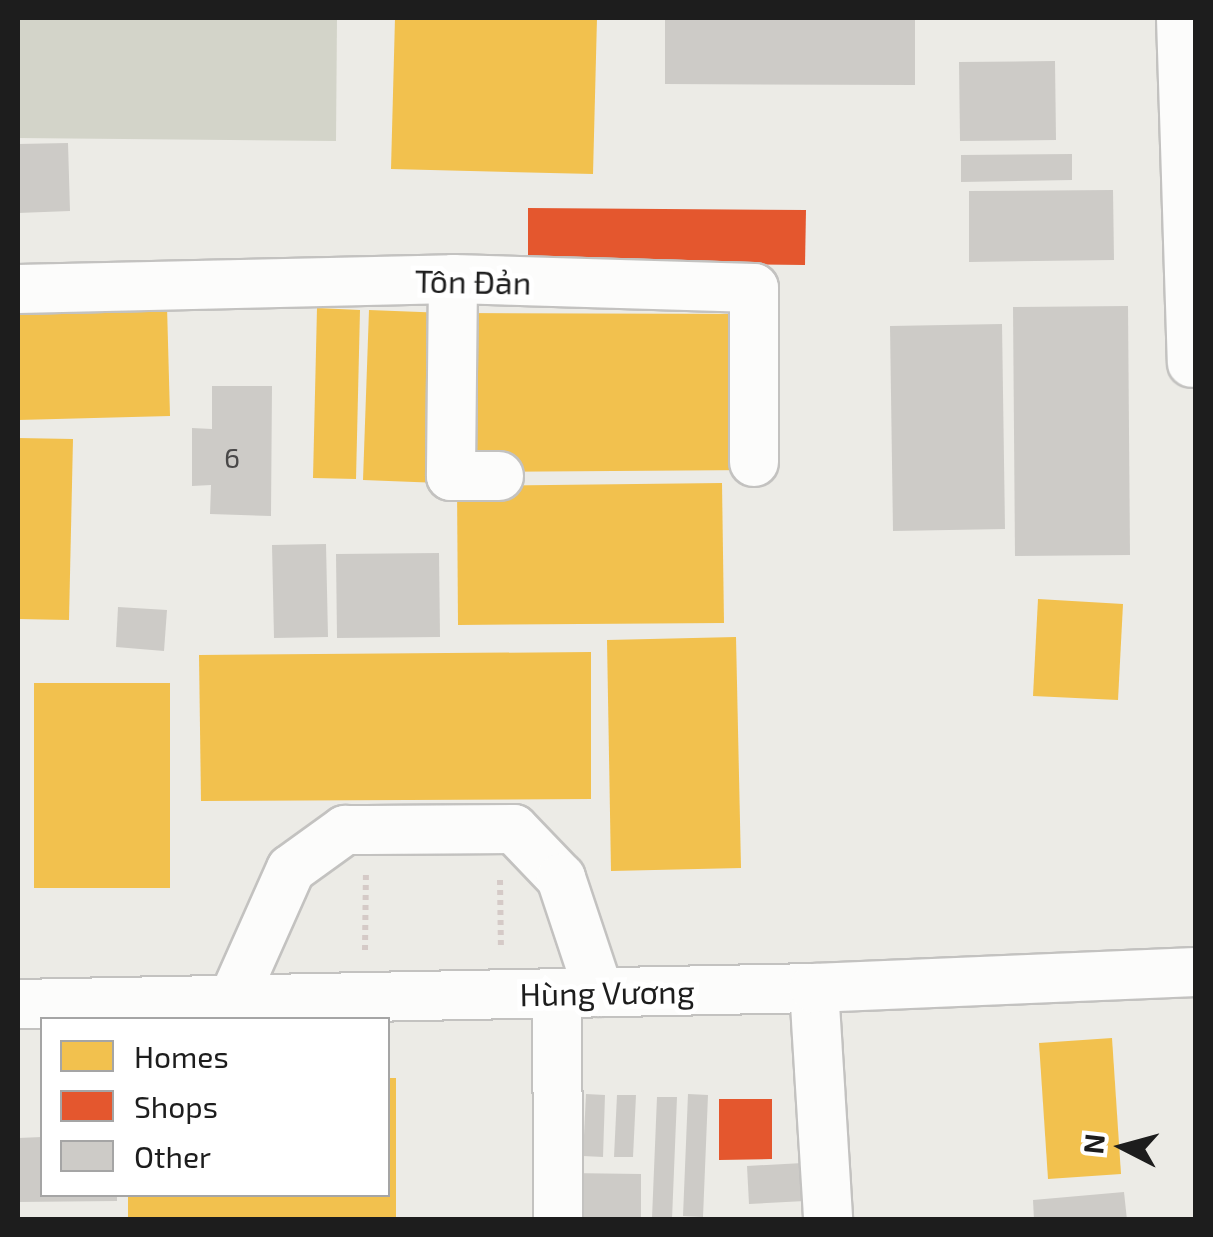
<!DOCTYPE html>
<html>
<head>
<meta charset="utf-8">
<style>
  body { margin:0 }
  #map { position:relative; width:1213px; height:1237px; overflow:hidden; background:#ecebe6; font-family:"Exo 2",sans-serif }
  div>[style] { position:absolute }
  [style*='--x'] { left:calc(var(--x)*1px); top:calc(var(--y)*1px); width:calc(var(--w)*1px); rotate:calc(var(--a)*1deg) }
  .construction>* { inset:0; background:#d3d4c9 }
  .homes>* { inset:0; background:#f2c14e }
  .shops>* { inset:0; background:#e4572e }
  .building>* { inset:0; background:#cdcbc7 }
  .path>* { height:6px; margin-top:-3px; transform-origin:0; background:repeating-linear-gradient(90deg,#d5cac7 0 5px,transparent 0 10px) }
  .roads { filter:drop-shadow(2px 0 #c3c2c0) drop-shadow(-2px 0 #c3c2c0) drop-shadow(0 2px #c3c2c0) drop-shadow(0 -2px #c3c2c0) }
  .minor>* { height:48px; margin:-24px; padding:0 24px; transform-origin:24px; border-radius:24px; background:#fcfcfb }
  span { translate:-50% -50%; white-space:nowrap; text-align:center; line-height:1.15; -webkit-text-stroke:10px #fff; paint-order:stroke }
  .number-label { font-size:28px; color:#494848 }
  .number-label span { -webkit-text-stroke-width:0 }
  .street-label { font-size:32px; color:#1d1d1d }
  .frame { position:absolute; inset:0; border:20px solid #1d1d1d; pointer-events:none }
  .legend { position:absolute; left:40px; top:1017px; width:350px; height:180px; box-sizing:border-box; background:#fff; border:2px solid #a5a5a5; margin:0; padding:12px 18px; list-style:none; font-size:30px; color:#1d1d1d }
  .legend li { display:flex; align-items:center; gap:20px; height:50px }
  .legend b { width:50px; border:2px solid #a5a5a5 }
  .north { position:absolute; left:1073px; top:1097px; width:100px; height:100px; -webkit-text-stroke:8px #fff; paint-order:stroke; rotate:276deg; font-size:28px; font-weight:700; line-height:40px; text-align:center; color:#1d1d1d }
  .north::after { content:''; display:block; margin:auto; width:35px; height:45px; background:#1d1d1d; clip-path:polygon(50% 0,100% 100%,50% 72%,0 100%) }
</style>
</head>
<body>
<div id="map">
  <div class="construction">
    <div style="clip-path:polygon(18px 18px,337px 18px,336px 141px,18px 138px)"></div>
  </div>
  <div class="homes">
    <div style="clip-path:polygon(395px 18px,597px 18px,593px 174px,391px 169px)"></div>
    <div style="clip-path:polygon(167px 306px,170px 416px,18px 420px,18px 311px)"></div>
    <div style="clip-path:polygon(317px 308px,360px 310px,356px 479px,313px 478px)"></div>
    <div style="clip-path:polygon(369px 310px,446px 313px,440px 483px,363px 480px)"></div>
    <div style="clip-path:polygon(462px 313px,756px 314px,754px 470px,458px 472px)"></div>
    <div style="clip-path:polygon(18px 438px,73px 439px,69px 620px,18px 619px)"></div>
    <div style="clip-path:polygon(722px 483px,724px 623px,458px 625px,457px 486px)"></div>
    <div style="clip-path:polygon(1038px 599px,1123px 604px,1118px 700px,1033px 696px)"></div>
    <div style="clip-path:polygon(736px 637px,741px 868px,611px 871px,607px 640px)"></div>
    <div style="clip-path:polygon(591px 652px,591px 799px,201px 801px,199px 655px)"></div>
    <div style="clip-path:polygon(34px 683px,170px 683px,170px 888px,34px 888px)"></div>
    <div style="clip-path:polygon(1112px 1038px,1121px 1174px,1048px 1179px,1039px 1043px)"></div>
    <div style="clip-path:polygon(388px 1078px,396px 1078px,396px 1220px,128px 1220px,128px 1194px,388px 1194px)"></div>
  </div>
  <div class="shops">
    <div style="clip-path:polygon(528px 208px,806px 210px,805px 265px,528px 262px)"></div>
    <div style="clip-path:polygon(719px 1099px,772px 1099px,772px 1159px,719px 1160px)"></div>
  </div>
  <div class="building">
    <div style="clip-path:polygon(665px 18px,915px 18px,915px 85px,665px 84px)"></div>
    <div style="clip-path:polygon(1055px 61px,1056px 140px,960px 141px,959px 62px)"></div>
    <div style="clip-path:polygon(68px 143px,70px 211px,18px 213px,18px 144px)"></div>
    <div style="clip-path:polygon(1072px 154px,1072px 180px,961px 182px,961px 155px)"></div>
    <div style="clip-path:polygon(1113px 190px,1114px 260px,969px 262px,969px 191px)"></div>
    <div style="clip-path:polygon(1128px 306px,1130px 555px,1015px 556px,1013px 307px)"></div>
    <div style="clip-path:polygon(1002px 324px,1005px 529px,893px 531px,890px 326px)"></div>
    <div style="clip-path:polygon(212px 386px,272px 386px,271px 516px,210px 514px,211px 485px,192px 486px,192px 428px,212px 429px)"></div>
    <div style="clip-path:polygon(326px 544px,328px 637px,274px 638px,272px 545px)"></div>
    <div style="clip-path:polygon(439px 553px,440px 637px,337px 638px,336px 554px)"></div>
    <div style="clip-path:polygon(118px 607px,167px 610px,164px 651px,116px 647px)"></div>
    <div style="clip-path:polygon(586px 1094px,605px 1095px,603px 1157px,583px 1156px)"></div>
    <div style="clip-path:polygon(688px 1094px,708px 1095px,703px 1217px,683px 1216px)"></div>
    <div style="clip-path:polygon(617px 1095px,636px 1095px,633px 1157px,614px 1157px)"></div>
    <div style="clip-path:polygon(657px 1097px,677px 1097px,672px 1219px,652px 1218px)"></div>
    <div style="clip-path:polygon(42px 1137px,42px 1194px,117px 1194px,117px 1201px,18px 1202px,18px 1138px)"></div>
    <div style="clip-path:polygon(803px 1163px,805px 1201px,749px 1204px,747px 1166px)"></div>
    <div style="clip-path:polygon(568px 1173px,641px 1174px,641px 1220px,567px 1220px)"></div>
    <div style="clip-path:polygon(1124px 1192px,1127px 1220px,1034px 1220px,1033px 1200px)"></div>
  </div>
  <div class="path">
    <div style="--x:500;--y:880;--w:68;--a:89.2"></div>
    <div style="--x:365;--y:950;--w:77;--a:-89.3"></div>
  </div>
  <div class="roads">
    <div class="minor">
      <div style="--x:1181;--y:18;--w:345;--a:88.2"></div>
      <div style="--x:453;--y:279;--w:197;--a:90.6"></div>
      <div style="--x:451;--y:476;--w:48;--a:0"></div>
      <div style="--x:18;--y:289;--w:435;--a:-1.3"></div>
      <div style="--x:453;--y:279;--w:301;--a:1.7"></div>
      <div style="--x:754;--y:288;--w:174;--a:90"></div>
      <div style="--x:814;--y:988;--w:232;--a:86.5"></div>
      <div style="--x:557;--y:993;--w:227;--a:89.7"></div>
      <div style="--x:233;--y:999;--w:142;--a:-66"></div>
      <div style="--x:291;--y:869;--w:67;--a:-35.8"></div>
      <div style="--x:345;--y:830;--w:21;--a:0"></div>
      <div style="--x:366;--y:830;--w:148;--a:-0.4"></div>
      <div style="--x:514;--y:829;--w:68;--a:46.2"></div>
      <div style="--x:561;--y:878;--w:120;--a:71.6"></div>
      <div style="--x:18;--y:1004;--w:796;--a:-1.15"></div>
      <div style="--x:814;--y:988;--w:382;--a:-2.4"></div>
    </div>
  </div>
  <div class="number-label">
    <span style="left:232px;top:457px">6</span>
  </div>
  <div class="street-label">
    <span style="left:473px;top:281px;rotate:1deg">Tôn Đản</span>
    <span style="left:607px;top:992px;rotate:-1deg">Hùng Vương</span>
  </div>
  <div class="frame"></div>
  <ul class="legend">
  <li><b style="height:28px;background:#f2c14e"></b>Homes</li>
  <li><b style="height:28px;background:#e4572e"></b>Shops</li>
  <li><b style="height:28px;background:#cdcbc7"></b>Other</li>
  </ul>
  <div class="north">N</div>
</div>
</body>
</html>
